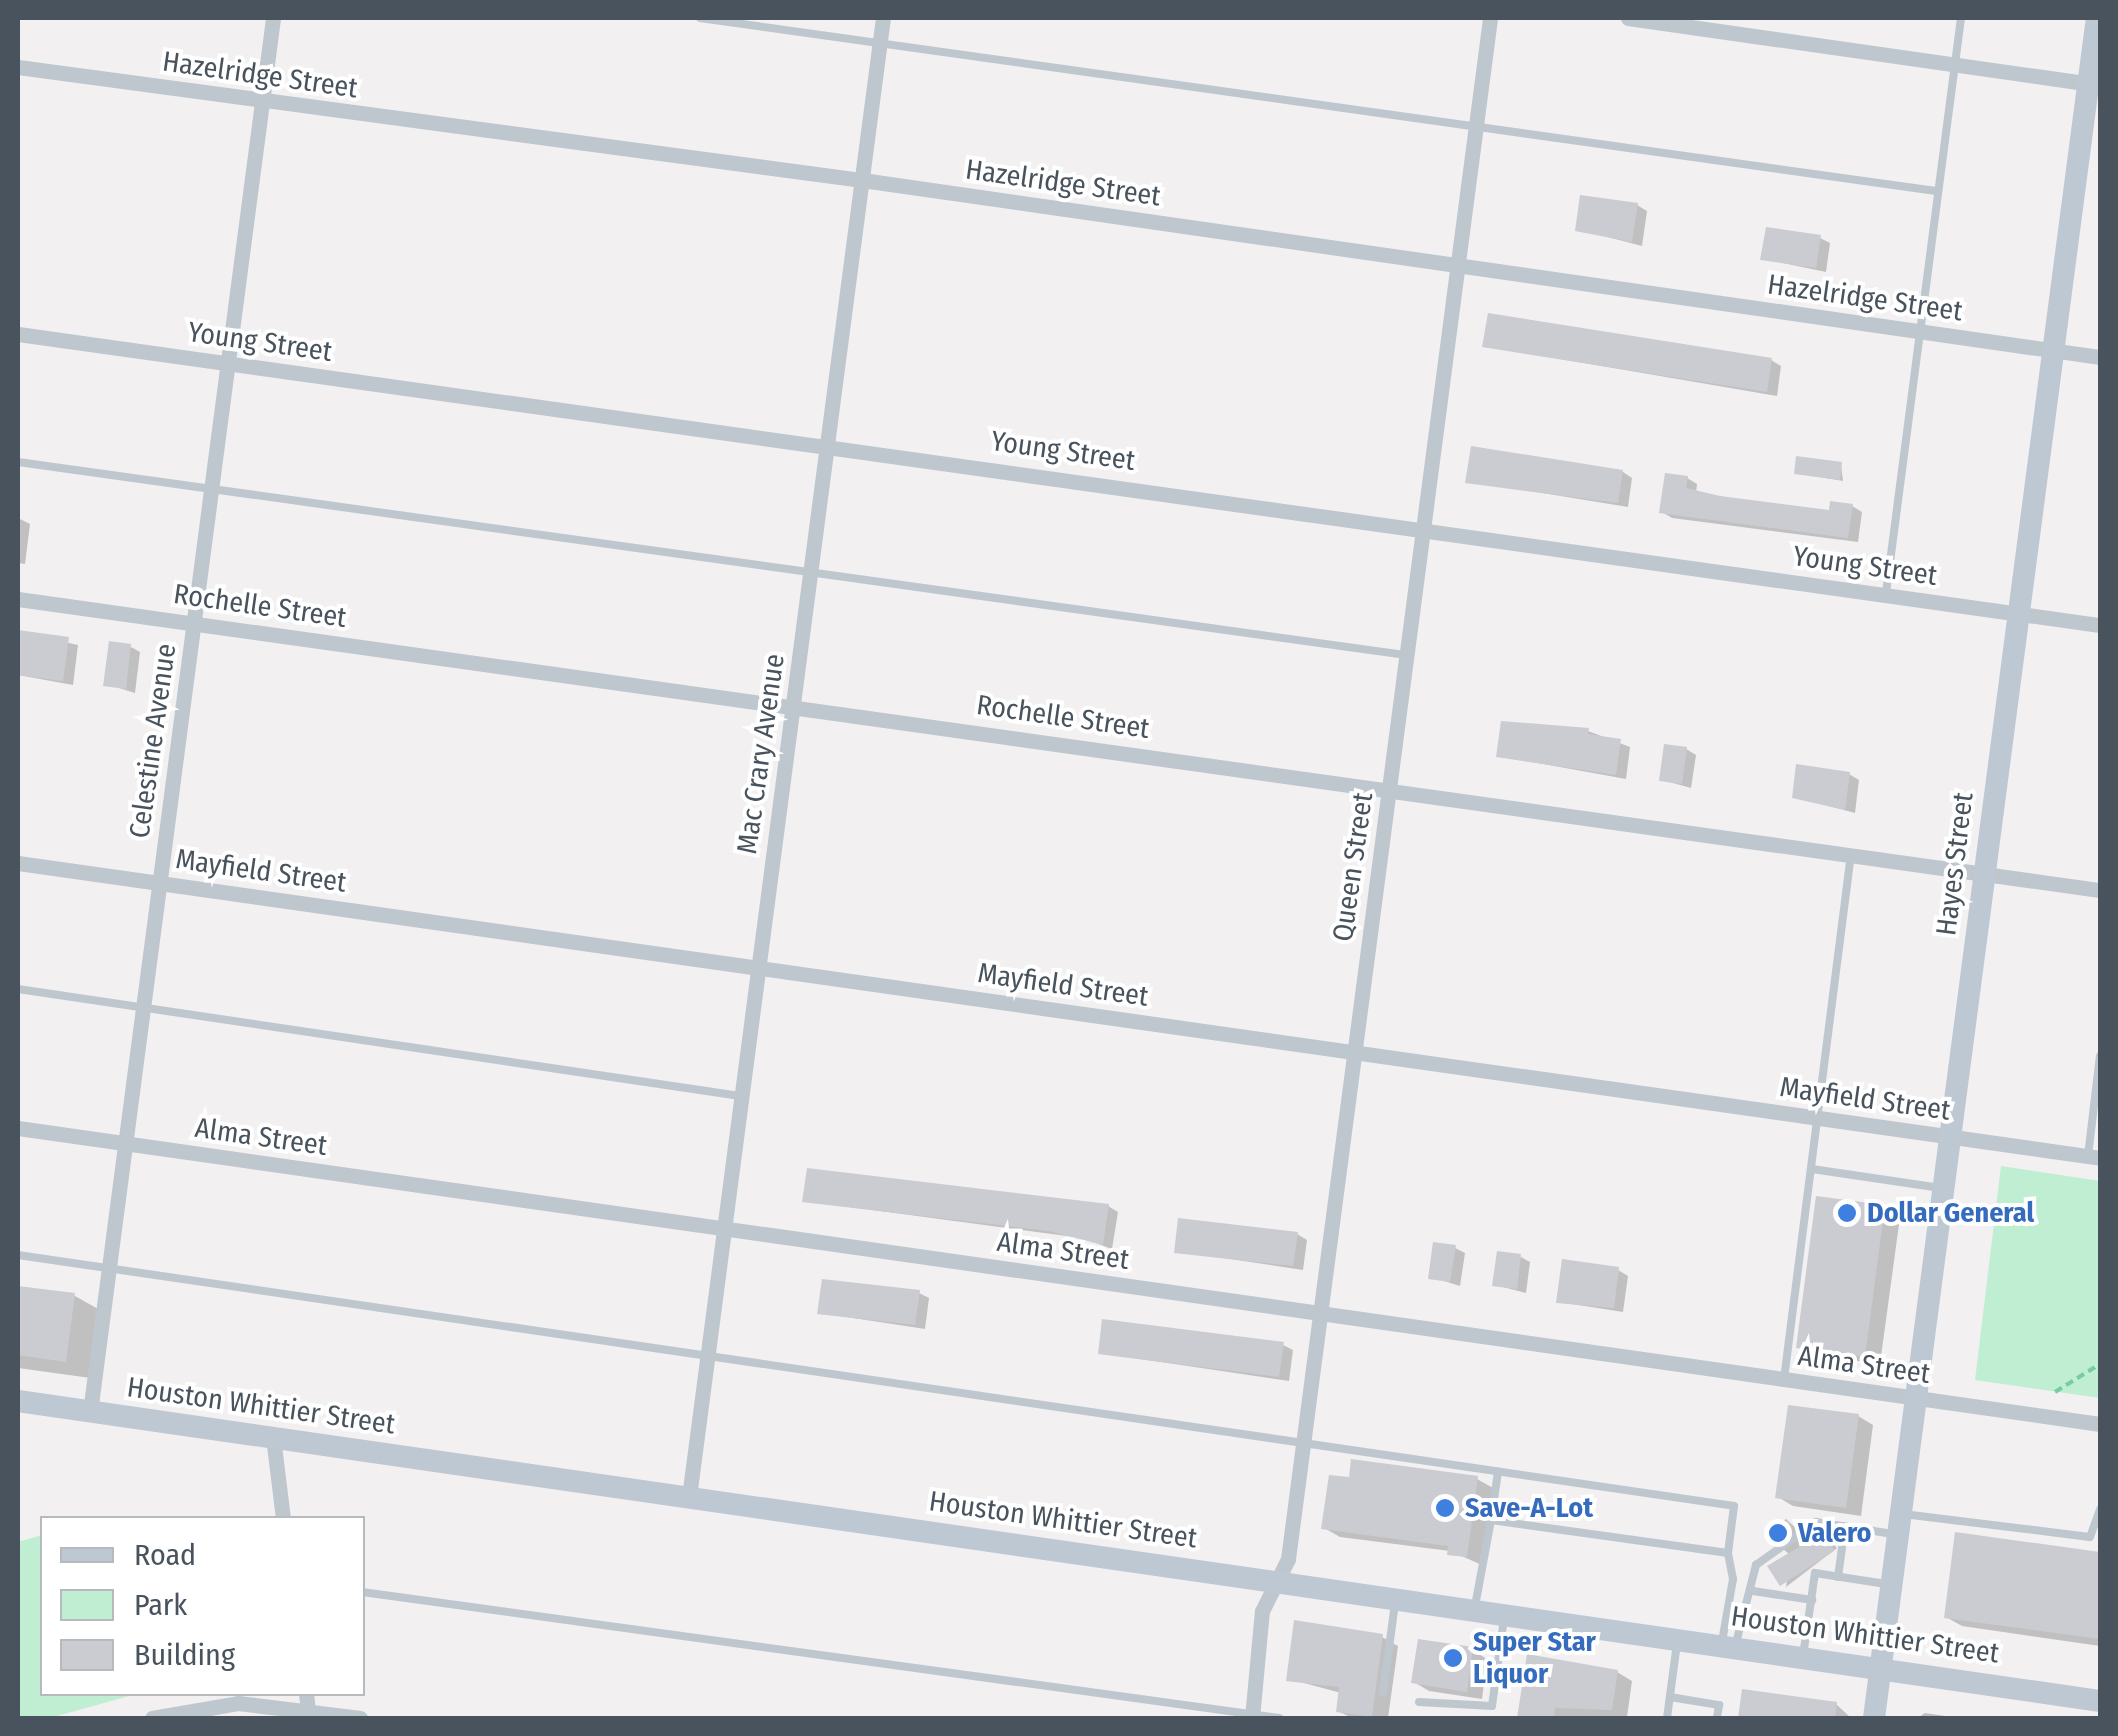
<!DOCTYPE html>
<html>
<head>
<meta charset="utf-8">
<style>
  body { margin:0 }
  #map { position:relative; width:2118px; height:1736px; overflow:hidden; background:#f2f0f0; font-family:"Fira Sans Condensed",sans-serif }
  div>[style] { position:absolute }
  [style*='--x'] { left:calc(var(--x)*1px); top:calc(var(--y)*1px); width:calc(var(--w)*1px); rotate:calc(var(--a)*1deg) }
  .green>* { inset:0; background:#bfeed2 }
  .shadow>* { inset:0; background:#0003 }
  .building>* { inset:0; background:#caccd2 }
  .path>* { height:4px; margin-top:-2px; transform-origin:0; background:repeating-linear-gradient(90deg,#78cca4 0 8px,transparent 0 13px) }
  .lane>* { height:8px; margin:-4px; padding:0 4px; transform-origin:4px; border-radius:4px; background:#bec7ce }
  .street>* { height:15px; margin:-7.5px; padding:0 7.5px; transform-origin:7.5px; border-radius:7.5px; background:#bec7ce }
  .secondary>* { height:22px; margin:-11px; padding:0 11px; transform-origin:11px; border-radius:11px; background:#bec8d3 }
  .dots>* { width:28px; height:28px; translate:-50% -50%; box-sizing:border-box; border:5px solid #fff; border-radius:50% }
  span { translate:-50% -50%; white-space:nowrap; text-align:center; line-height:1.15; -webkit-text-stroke:8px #fff; paint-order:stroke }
  .street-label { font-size:28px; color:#48535d }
  .shop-label { font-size:28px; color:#366cbe; font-weight:700 }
  .left { translate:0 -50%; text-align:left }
  .frame { position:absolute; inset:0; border:20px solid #48535d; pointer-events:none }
  .legend { position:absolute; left:40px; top:1516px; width:325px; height:180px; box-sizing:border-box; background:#fff; border:2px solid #b6babe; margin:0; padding:12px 18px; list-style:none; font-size:30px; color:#48535d }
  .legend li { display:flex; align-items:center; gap:20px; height:50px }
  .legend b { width:50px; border:2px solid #b6babe }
</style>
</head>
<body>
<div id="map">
  <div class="green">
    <div style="clip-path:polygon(2001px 1166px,2100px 1181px,2100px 1398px,1975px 1380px)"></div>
    <div style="clip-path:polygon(42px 1535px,42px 1694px,136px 1694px,50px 1718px,18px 1718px,18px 1542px)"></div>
  </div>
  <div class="shadow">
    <div style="clip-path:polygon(1637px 205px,1647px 211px,1642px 246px,1577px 229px)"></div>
    <div style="clip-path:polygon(1820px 238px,1830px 243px,1826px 272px,1763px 259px)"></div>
    <div style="clip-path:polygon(1485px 346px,1771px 360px,1781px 366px,1777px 396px)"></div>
    <div style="clip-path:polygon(1841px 465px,1843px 481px,1797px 473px)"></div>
    <div style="clip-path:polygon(1623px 472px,1632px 478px,1628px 507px,1468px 481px)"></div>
    <div style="clip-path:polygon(1687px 478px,1697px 484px,1696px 493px,1831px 513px,1852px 506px,1862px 512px,1858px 542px,1672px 518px,1662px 512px)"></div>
    <div style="clip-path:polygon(18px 518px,30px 524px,25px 564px,18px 563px)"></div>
    <div style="clip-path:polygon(18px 632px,78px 645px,73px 685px,18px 675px)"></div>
    <div style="clip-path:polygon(131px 647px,140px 652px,135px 693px,106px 684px)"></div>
    <div style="clip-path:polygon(1588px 731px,1630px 747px,1626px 779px,1499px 756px)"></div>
    <div style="clip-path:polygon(1686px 749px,1696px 755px,1691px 788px,1662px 780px)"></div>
    <div style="clip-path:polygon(1849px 774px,1859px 780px,1855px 813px,1795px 797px)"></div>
    <div style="clip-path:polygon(805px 1201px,1108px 1206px,1118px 1212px,1112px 1249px,1082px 1238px)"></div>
    <div style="clip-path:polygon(1884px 1208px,1900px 1217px,1880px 1364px,1814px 1355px,1798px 1346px)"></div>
    <div style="clip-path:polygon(1297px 1234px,1307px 1240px,1303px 1270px,1176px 1251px)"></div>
    <div style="clip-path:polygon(1455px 1248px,1465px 1253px,1460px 1286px,1431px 1277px)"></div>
    <div style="clip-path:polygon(1521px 1257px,1530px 1262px,1526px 1293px,1495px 1285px)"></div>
    <div style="clip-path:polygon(1618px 1270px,1628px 1276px,1623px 1312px,1559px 1302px)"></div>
    <div style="clip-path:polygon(18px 1288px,75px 1296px,107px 1314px,98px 1379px,18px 1368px)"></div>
    <div style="clip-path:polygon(919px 1293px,929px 1298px,925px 1329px,820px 1313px)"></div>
    <div style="clip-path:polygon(1283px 1345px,1293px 1350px,1289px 1381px,1100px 1353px)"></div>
    <div style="clip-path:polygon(1858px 1416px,1873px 1425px,1861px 1516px,1793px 1506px,1778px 1497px)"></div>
    <div style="clip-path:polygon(1477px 1479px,1493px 1488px,1482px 1565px,1450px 1551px,1340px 1537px,1324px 1528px)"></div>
    <div style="clip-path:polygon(1786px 1519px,1810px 1541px,1826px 1536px,1837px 1548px,1786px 1587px,1790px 1555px,1764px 1532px)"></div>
    <div style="clip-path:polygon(1957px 1535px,2100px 1555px,2100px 1646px,1962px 1626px,1946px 1617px)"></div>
    <div style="clip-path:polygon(1382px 1637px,1398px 1646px,1388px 1718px,1352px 1718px,1338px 1711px,1341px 1693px,1289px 1679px)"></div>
    <div style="clip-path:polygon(1472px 1650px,1487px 1659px,1482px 1699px,1429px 1691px,1414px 1682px)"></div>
    <div style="clip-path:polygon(1529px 1657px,1617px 1672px,1632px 1681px,1627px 1717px,1520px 1718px)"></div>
    <div style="clip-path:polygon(1744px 1691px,1836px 1704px,1851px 1718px,1741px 1718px)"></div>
    <div style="clip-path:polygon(1925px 1713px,1959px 1718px,1917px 1718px)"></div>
  </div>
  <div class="building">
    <div style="clip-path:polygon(1580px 195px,1638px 203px,1632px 242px,1575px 231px)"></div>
    <div style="clip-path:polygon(1766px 227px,1821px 235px,1816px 268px,1760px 260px)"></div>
    <div style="clip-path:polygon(1488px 313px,1772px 358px,1767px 392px,1482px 347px)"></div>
    <div style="clip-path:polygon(1471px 446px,1623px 470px,1618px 503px,1465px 483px)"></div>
    <div style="clip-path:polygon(1796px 456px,1842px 462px,1840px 480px,1794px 474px)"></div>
    <div style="clip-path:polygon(1665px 473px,1688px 476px,1686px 488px,1720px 496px,1829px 510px,1830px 501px,1853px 504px,1848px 538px,1659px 513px)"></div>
    <div style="clip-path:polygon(18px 630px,69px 637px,63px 681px,18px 675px)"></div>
    <div style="clip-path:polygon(109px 641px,131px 644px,126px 689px,103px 686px)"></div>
    <div style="clip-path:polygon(1501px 721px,1589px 728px,1588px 734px,1621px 739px,1616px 775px,1496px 757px)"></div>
    <div style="clip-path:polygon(1664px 744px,1687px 747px,1682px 784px,1659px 781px)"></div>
    <div style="clip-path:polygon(1796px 764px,1850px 772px,1845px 810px,1792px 798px)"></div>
    <div style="clip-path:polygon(807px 1168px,1109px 1204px,1103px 1245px,1049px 1231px,802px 1202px)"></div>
    <div style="clip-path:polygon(1816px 1196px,1885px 1205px,1865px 1357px,1796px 1348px)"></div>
    <div style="clip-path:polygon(1178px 1218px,1298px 1232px,1293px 1266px,1174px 1253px)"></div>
    <div style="clip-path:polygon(1433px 1242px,1456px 1245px,1450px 1282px,1428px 1279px)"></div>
    <div style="clip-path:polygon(1497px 1251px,1521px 1254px,1517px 1289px,1492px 1286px)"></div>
    <div style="clip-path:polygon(1562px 1259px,1619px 1267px,1614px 1308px,1556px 1303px)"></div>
    <div style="clip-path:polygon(822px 1279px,920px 1290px,915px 1325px,817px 1314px)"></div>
    <div style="clip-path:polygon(18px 1286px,75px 1293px,66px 1362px,18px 1355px)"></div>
    <div style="clip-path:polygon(1102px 1319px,1284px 1342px,1279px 1377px,1098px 1354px)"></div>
    <div style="clip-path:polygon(1788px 1405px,1859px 1414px,1846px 1508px,1775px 1498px)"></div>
    <div style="clip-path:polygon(1351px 1459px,1478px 1476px,1467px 1557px,1447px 1555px,1448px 1546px,1321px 1529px,1329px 1475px,1349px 1477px)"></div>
    <div style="clip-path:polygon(1826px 1531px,1834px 1551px,1780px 1586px,1767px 1566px)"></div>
    <div style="clip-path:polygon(1955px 1532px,2100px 1552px,2100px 1639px,1944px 1618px)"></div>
    <div style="clip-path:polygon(1294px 1620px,1383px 1634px,1372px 1717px,1336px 1712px,1339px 1687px,1286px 1681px)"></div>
    <div style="clip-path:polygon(1418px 1639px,1473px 1647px,1467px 1692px,1411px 1683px)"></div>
    <div style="clip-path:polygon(1527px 1654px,1618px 1670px,1612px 1710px,1555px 1708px,1554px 1718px,1517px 1718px)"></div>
    <div style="clip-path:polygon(1742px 1689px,1837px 1702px,1835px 1718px,1738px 1718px)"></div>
  </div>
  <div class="path">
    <div style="--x:2055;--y:1392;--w:53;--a:-31.9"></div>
  </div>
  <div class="lane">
    <div style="--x:700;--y:18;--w:1248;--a:7.97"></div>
    <div style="--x:18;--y:462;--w:1400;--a:7.92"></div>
    <div style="--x:1886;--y:593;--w:580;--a:-82.57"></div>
    <div style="--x:18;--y:989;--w:730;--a:8.43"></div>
    <div style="--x:2088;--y:1156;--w:101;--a:-83.2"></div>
    <div style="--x:1812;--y:1169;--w:130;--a:8.4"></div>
    <div style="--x:18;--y:1255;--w:1734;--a:8.32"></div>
    <div style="--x:1734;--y:1506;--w:47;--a:97.3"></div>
    <div style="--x:1728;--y:1553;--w:239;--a:-172.1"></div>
    <div style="--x:1491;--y:1520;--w:87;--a:100.5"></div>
    <div style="--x:1784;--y:1379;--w:529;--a:-82.73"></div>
    <div style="--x:1903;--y:1514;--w:188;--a:7"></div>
    <div style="--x:2090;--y:1537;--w:30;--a:-70"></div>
    <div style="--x:1491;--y:1520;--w:49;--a:-81.7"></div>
    <div style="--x:1838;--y:1577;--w:51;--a:-82.2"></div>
    <div style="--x:1753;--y:1591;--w:60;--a:8.7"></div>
    <div style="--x:362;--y:1592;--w:926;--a:7.82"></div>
    <div style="--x:1722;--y:1642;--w:64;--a:-80.1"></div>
    <div style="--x:1733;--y:1579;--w:26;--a:-101"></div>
    <div style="--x:1736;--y:1643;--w:81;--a:-75.6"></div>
    <div style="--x:1756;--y:1565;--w:74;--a:-35.6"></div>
    <div style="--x:1816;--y:1522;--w:78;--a:8.9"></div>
    <div style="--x:1803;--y:1656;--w:84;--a:-81.8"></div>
    <div style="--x:1815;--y:1573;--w:72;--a:8.8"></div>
    <div style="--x:1383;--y:1693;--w:91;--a:-82.4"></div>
    <div style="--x:1670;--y:1697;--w:50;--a:9.3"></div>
    <div style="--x:1719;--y:1705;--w:13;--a:99"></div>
    <div style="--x:1419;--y:1702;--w:73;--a:3.1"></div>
    <div style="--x:1492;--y:1706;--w:89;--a:-82.2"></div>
    <div style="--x:1667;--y:1718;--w:76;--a:-82.4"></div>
  </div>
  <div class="street">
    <div style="--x:1628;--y:18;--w:477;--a:8.1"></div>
    <div style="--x:18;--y:67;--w:852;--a:7.63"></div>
    <div style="--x:862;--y:180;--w:1251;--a:8.14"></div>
    <div style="--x:18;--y:334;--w:2102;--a:7.96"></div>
    <div style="--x:18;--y:599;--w:2102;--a:7.96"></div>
    <div style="--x:18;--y:863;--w:2103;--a:8.06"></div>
    <div style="--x:18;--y:1128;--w:2103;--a:8.09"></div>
    <div style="--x:90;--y:1412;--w:1406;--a:-82.52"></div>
    <div style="--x:273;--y:1437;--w:82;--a:83"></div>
    <div style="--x:689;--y:1497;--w:1492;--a:-82.53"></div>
    <div style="--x:306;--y:1694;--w:24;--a:83"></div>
    <div style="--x:152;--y:1718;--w:87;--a:-9.9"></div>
    <div style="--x:238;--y:1703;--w:123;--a:7"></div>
    <div style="--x:1252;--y:1718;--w:107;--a:-84.7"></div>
    <div style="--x:1262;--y:1611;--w:58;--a:-63.4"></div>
    <div style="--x:1288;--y:1559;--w:1554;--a:-82.53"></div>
  </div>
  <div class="secondary">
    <div style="--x:18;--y:1401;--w:2104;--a:8.2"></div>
    <div style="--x:1874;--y:1718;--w:1715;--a:-82.53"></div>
  </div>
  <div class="dots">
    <div style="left:1847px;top:1213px;background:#3f7fe0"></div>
    <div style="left:1445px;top:1508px;background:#3f7fe0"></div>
    <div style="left:1778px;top:1533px;background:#3f7fe0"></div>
    <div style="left:1453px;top:1658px;background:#3f7fe0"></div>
  </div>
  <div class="street-label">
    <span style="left:260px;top:75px;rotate:8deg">Hazelridge Street</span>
    <span style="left:1063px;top:183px;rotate:8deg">Hazelridge Street</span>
    <span style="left:1865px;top:298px;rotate:8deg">Hazelridge Street</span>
    <span style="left:260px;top:342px;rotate:8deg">Young Street</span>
    <span style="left:1063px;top:451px;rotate:8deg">Young Street</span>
    <span style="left:1865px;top:566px;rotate:8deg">Young Street</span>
    <span style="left:260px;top:606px;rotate:8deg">Rochelle Street</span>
    <span style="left:1063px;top:717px;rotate:8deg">Rochelle Street</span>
    <span style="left:153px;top:741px;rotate:-82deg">Celestine Avenue</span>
    <span style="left:761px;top:754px;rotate:-82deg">Mac Crary Avenue</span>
    <span style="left:1955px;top:864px;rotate:-83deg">Hayes Street</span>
    <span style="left:1353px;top:867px;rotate:-82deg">Queen Street</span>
    <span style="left:261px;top:871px;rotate:8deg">Mayfield Street</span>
    <span style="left:1063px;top:985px;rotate:8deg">Mayfield Street</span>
    <span style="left:1865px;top:1099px;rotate:8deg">Mayfield Street</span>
    <span style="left:261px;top:1137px;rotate:8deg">Alma Street</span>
    <span style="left:1063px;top:1251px;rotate:8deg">Alma Street</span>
    <span style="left:1864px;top:1365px;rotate:8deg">Alma Street</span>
    <span style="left:261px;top:1406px;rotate:8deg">Houston Whittier Street</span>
    <span style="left:1063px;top:1520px;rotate:8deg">Houston Whittier Street</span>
    <span style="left:1865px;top:1635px;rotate:8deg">Houston Whittier Street</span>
  </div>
  <div class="shop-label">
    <span class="left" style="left:1867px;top:1213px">Dollar General</span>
    <span class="left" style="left:1465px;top:1508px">Save-A-Lot</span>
    <span class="left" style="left:1798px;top:1533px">Valero</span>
    <span class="left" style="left:1473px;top:1658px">Super Star<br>Liquor</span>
  </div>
  <div class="frame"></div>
  <ul class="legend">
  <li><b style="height:12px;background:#bec8d3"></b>Road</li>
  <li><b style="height:28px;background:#bfeed2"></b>Park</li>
  <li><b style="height:28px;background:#caccd2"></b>Building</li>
  </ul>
</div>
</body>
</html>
